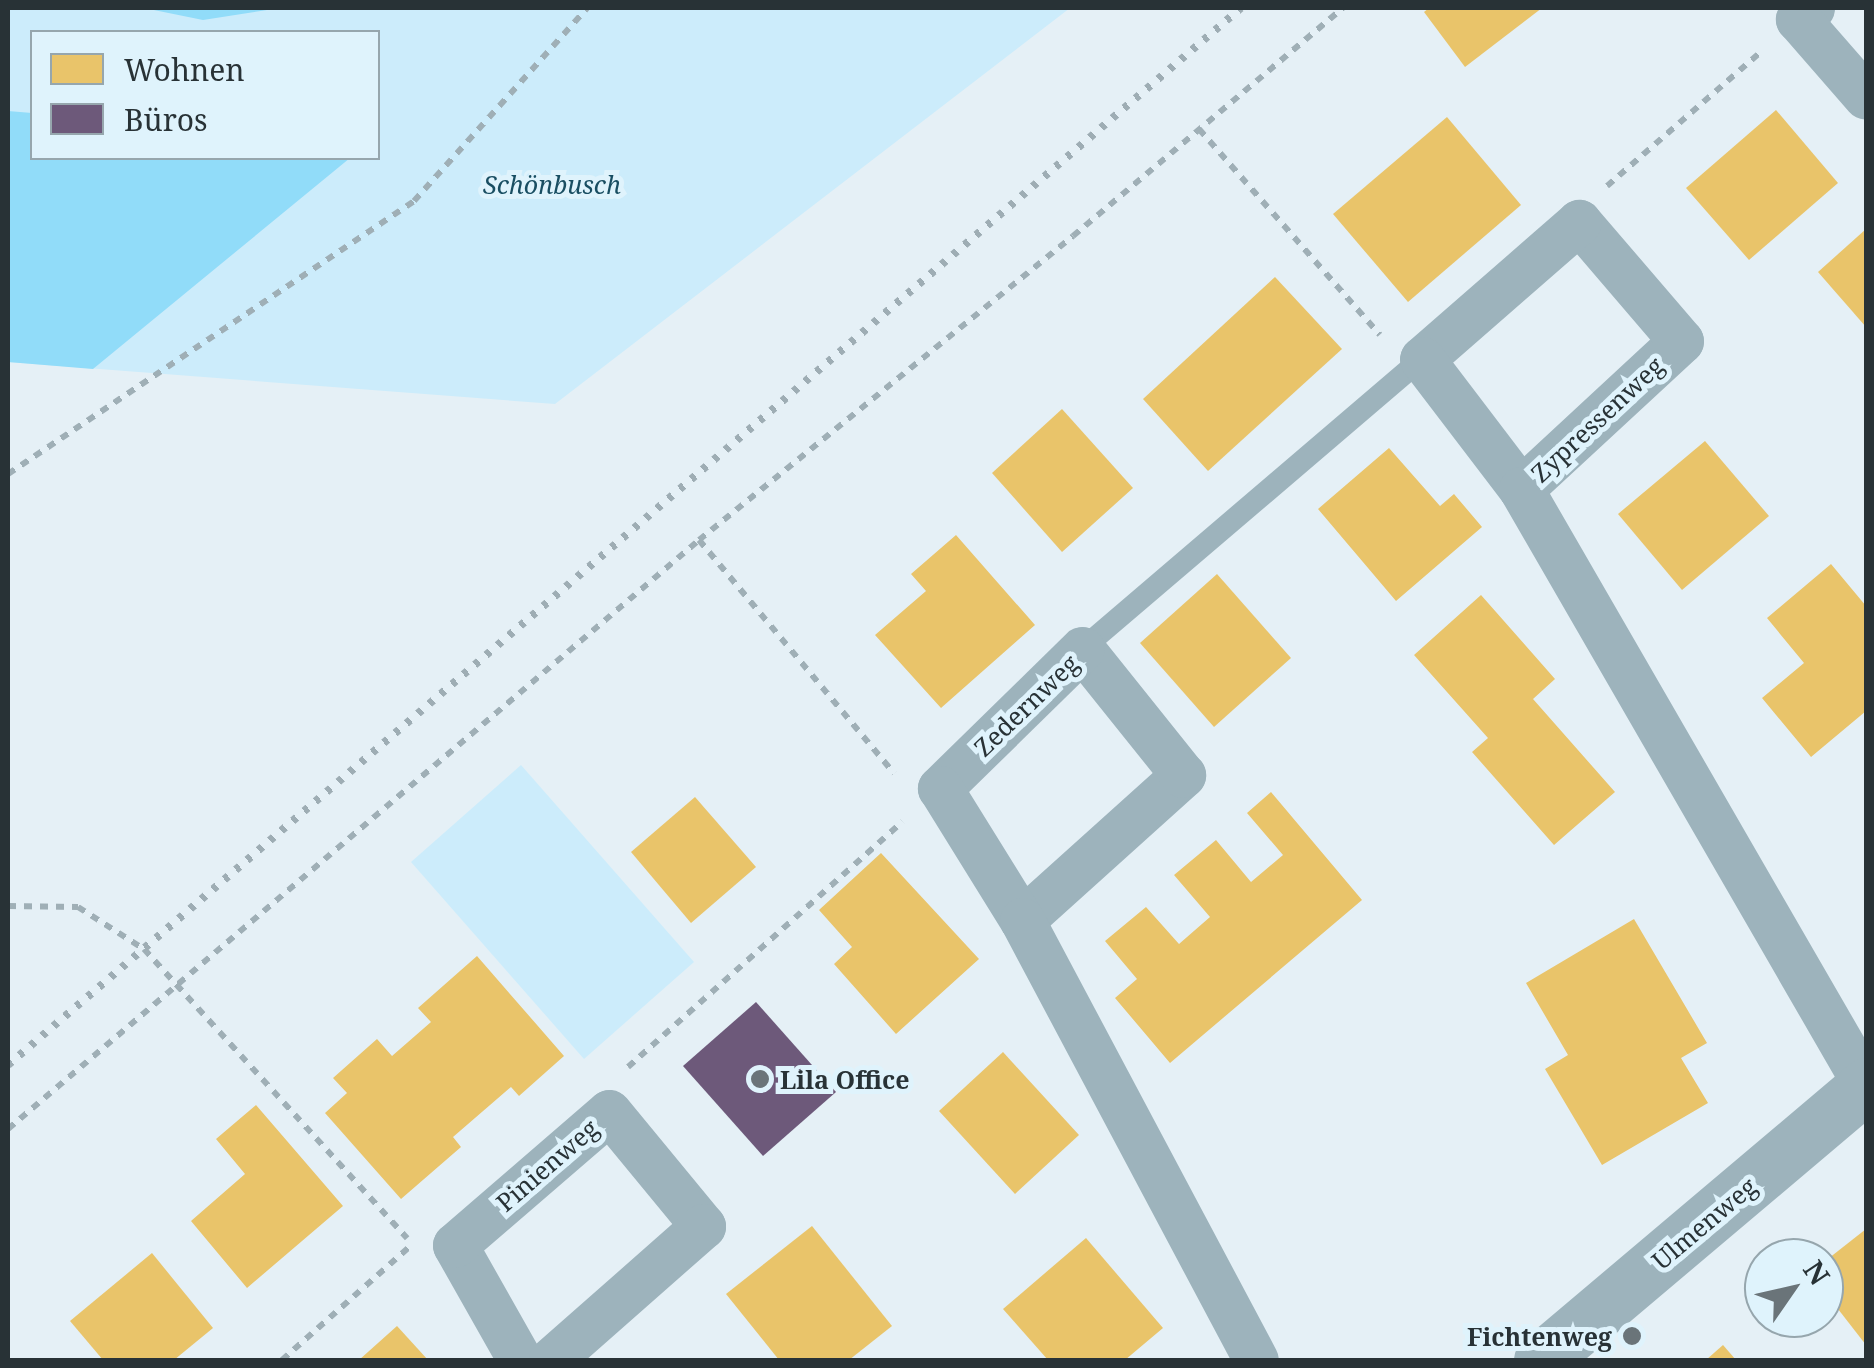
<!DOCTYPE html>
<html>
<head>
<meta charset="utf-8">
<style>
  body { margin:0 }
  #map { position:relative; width:1874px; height:1368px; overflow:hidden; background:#e5f0f6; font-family:"Noto Serif",serif }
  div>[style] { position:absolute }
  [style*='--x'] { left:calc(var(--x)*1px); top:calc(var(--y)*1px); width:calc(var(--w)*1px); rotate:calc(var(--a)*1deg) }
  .green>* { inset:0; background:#ccecfb }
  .forest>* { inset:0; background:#91dcf9 }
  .homes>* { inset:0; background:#e9c46a }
  .offices>* { inset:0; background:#6d597a }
  .path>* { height:6px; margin-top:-3px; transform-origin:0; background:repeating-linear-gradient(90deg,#9fafb6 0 8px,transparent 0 16px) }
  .service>* { height:22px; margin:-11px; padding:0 11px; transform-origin:11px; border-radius:11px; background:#9db3bc }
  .minor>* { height:45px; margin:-22.5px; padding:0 22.5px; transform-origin:22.5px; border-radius:22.5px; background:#9db3bc }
  .tertiary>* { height:55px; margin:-27.5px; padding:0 27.5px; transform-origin:27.5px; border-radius:27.5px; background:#9db3bc }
  .rail>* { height:8px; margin-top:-4px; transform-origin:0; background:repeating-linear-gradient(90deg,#9eadb4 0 5px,transparent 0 15px) }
  .dots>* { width:28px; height:28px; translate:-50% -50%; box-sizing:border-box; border:5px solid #dff3fc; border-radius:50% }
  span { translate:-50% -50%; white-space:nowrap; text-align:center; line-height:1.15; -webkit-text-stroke:10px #dff3fc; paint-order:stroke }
  .park-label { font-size:25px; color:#194e62; font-style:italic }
  .street-label { font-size:25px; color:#283236 }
  .poi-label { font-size:25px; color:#283236; font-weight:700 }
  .left { translate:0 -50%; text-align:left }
  .right { translate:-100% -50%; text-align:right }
  .frame { position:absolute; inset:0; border:10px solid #283236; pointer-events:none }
  .legend { position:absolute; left:30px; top:30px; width:350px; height:130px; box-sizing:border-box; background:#dff3fc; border:2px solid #96a6ad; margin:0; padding:12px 18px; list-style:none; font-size:30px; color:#283236 }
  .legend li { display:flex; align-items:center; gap:20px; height:50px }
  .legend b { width:50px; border:2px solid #96a6ad }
  .north { position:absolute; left:1744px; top:1238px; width:100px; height:100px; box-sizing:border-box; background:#dff3fc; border:2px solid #96a6ad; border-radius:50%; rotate:56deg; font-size:28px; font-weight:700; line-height:40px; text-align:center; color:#283236 }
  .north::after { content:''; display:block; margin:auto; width:35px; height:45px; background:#6a7479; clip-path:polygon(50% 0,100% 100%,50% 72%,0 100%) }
</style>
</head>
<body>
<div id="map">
  <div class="green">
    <div style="clip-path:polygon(evenodd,8px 8px,1070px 8px,555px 404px,8px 362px,8px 8px,32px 32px,378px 32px,378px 158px,32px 158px,32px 32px)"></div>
    <div style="clip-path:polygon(521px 765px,694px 962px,584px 1059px,411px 862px)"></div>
  </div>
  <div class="forest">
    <div style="clip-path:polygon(144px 8px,280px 8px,203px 20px)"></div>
    <div style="clip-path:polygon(8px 111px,32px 113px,32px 158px,350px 158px,93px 369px,8px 362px)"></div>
  </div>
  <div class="homes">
    <div style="clip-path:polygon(1429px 8px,1542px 8px,1465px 67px,1424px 12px)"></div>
    <div style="clip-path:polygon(1776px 110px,1838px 183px,1749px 260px,1686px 188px)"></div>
    <div style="clip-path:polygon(1447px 117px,1521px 205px,1408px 302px,1333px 214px)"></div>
    <div style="clip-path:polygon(1866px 229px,1866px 327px,1818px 272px)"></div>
    <div style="clip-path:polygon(1275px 277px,1342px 349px,1208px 471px,1143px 399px)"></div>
    <div style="clip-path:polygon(1062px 409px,1133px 488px,1062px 552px,992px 473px)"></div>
    <div style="clip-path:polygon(1705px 441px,1769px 516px,1682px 590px,1618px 514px)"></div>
    <div style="clip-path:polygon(1389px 448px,1440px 506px,1454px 494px,1482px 527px,1396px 601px,1318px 509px)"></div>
    <div style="clip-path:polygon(956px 535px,1035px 625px,941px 708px,875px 635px,926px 591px,911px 574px)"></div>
    <div style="clip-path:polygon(1831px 564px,1866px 606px,1866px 711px,1811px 757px,1762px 698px,1804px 663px,1767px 618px)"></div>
    <div style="clip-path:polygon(1217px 574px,1291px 658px,1214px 727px,1140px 643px)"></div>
    <div style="clip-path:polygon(1481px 595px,1555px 679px,1533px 699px,1615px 792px,1554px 845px,1472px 752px,1488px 738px,1414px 655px)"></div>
    <div style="clip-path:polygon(1271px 792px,1362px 900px,1170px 1063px,1115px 998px,1137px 979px,1105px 941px,1146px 907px,1179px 944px,1210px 917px,1174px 875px,1216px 840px,1251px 882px,1283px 855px,1247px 813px)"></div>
    <div style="clip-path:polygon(695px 797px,756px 867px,691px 923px,631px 852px)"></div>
    <div style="clip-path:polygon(881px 853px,979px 959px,896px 1034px,834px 964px,852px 947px,819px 910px)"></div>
    <div style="clip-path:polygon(1634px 919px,1707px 1043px,1681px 1058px,1708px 1103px,1602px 1165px,1545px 1069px,1568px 1055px,1526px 983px)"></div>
    <div style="clip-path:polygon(477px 956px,564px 1056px,519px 1096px,511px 1087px,453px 1137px,461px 1147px,401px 1199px,325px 1113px,347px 1093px,333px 1078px,377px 1039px,392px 1056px,431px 1022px,418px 1008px)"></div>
    <div style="clip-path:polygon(1003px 1052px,1079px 1135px,1015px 1194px,939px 1111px)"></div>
    <div style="clip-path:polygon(256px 1105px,343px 1206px,247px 1288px,191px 1221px,245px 1174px,216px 1139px)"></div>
    <div style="clip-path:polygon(812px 1226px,892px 1326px,849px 1360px,779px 1360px,726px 1294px)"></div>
    <div style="clip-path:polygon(1866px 1229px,1866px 1345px,1824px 1291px,1824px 1262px)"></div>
    <div style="clip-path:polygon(1086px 1238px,1163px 1328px,1125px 1360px,1048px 1360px,1003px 1309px)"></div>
    <div style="clip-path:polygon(152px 1253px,213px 1328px,174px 1360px,103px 1360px,70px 1321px)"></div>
    <div style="clip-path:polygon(397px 1326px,428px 1360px,359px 1360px)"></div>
    <div style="clip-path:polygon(1723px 1345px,1736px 1360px,1706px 1360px)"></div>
  </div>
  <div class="offices">
    <div style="clip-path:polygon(756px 1002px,836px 1092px,763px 1156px,683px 1066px)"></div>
  </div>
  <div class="path">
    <div style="--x:1199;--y:129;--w:274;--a:48.7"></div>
    <div style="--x:1607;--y:186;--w:207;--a:-41.1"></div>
    <div style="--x:8;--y:474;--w:489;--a:-33.9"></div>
    <div style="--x:414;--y:201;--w:259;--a:-48.1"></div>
    <div style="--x:699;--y:540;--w:304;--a:50.1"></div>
    <div style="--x:8;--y:906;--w:70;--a:0.8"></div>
    <div style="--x:78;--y:907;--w:78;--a:32.5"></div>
    <div style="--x:144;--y:949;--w:391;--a:47.7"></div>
    <div style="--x:628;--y:1067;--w:368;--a:-41.8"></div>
    <div style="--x:8;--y:1129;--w:908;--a:-40.44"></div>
    <div style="--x:699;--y:540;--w:482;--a:-39.1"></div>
    <div style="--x:1073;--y:236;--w:353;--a:-40.2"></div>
    <div style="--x:282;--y:1360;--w:169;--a:-41.6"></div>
  </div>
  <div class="service">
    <div style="--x:1082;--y:649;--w:447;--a:-40.5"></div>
  </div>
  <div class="minor">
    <div style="--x:1812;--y:8;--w:18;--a:142"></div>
    <div style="--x:1798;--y:19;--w:103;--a:48.9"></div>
    <div style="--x:1521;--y:489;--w:218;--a:-42.8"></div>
    <div style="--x:1681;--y:341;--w:157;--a:-130.6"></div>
    <div style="--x:1579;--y:222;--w:208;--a:138.9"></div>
    <div style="--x:1422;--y:359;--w:163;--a:52.7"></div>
    <div style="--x:1521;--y:489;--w:690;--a:59.98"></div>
    <div style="--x:1022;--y:920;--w:217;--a:-42"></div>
    <div style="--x:1183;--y:775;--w:161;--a:-128.7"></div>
    <div style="--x:1082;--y:649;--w:199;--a:135.6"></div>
    <div style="--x:940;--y:788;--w:155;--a:58.2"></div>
    <div style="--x:1022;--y:920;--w:498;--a:62"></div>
    <div style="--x:520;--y:1360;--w:132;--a:-119.5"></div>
    <div style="--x:455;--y:1245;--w:203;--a:-40.8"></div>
    <div style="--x:609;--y:1112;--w:148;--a:50.5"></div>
    <div style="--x:703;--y:1226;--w:203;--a:138.6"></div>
  </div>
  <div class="tertiary">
    <div style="--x:1541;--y:1360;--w:426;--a:-40.2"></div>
  </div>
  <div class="rail">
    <div style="--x:8;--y:1065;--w:1624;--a:-40.61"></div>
  </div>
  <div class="dots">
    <div style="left:760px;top:1079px;background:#6a7479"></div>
    <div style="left:1632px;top:1336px;background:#6a7479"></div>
  </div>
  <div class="park-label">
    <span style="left:552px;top:184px">Schönbusch</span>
  </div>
  <div class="street-label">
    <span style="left:1597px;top:419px;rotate:-43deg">Zypressenweg</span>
    <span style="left:1026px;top:705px;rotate:-44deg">Zedernweg</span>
    <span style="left:547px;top:1165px;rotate:-41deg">Pinienweg</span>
    <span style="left:1704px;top:1223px;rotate:-40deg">Ulmenweg</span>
  </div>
  <div class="poi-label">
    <span class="left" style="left:780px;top:1079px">Lila Office</span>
    <span class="right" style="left:1612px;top:1336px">Fichtenweg</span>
  </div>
  <div class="frame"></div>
  <ul class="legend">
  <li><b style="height:28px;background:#e9c46a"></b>Wohnen</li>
  <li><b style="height:28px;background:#6d597a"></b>Büros</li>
  </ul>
  <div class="north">N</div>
</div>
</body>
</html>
